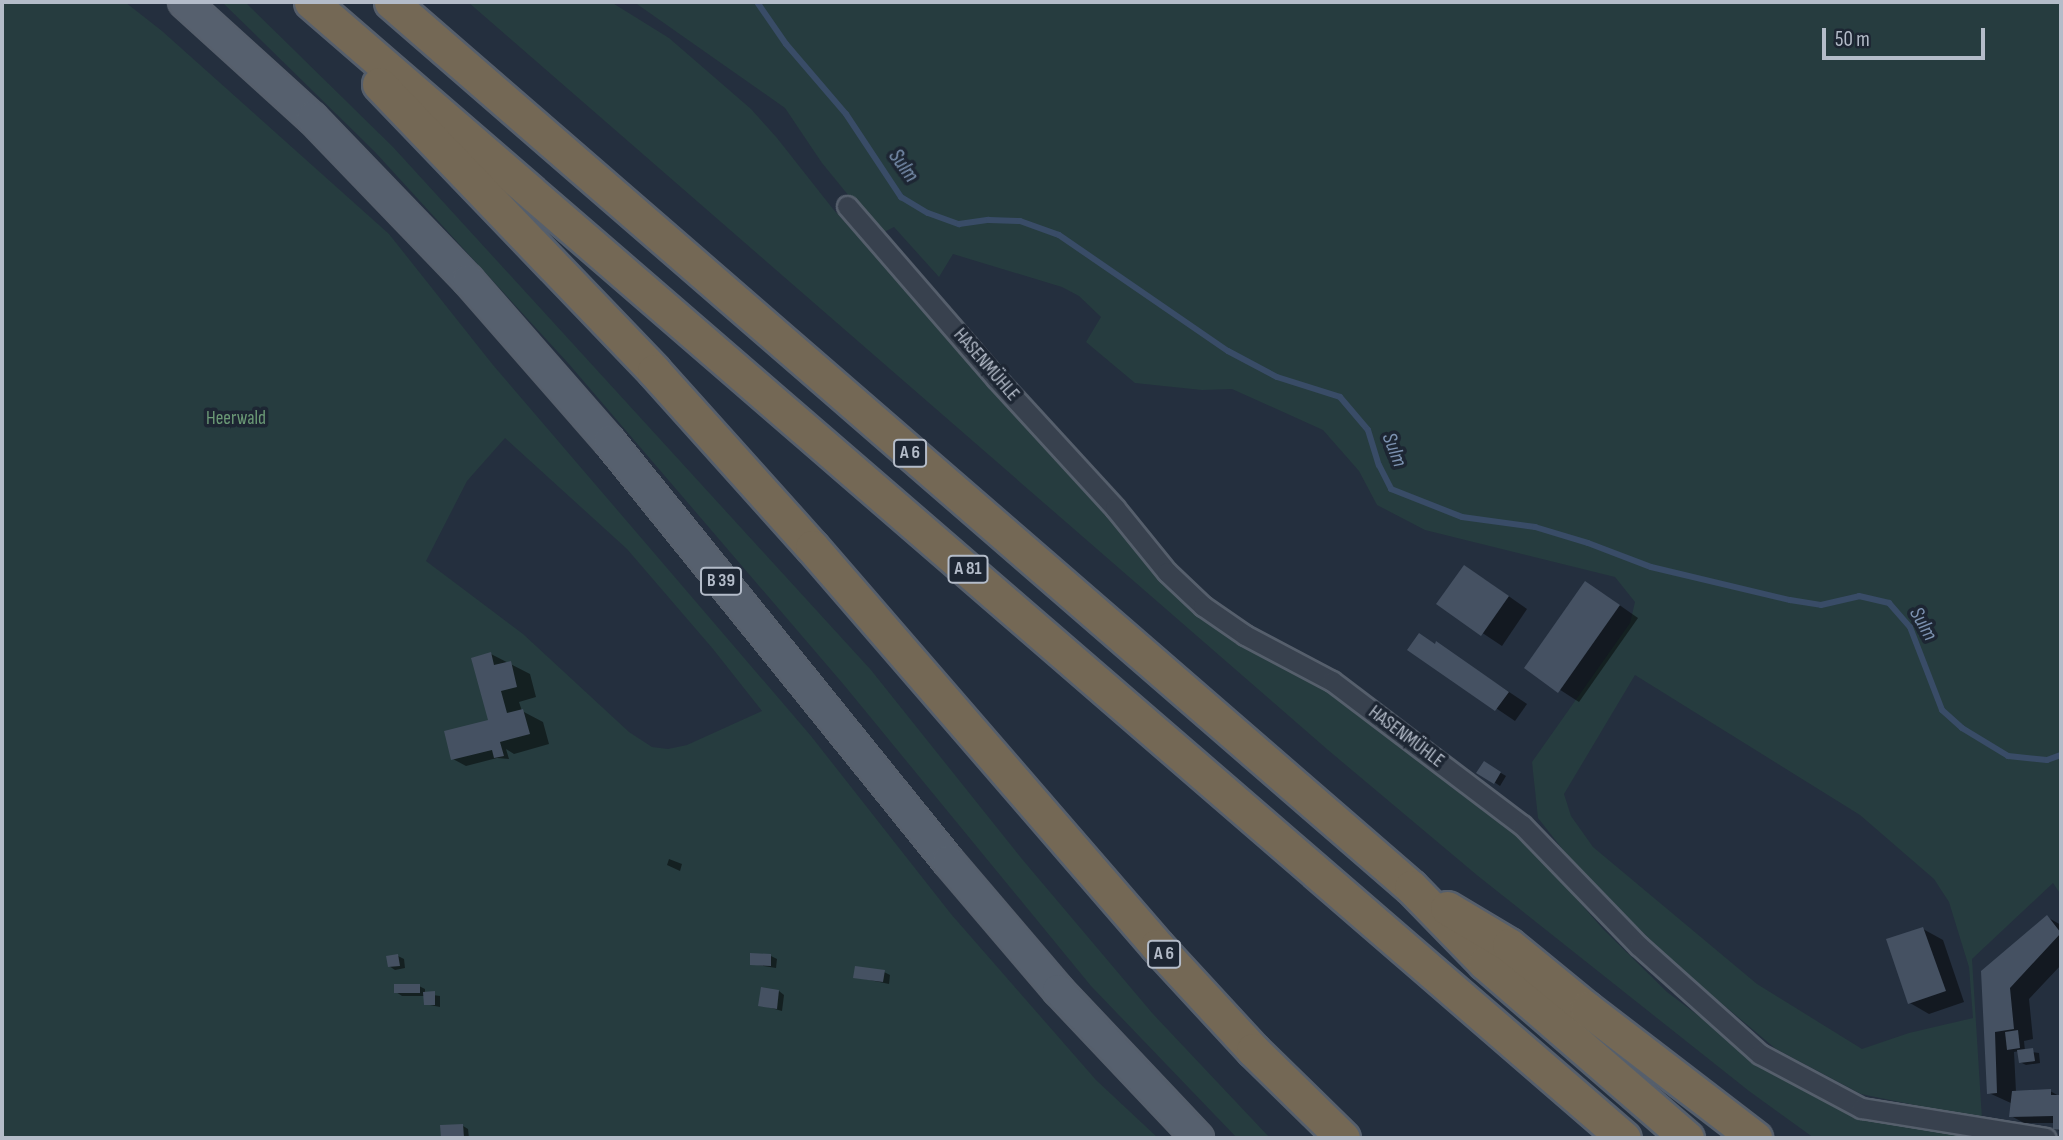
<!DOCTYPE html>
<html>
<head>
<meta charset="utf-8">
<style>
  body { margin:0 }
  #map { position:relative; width:2063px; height:1140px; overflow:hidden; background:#242f3e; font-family:"Sofia Sans Condensed",sans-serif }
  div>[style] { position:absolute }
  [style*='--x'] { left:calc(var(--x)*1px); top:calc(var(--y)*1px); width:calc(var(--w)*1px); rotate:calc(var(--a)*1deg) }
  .green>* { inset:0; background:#263c3f }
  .shadow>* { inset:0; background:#0007 }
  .stream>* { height:6px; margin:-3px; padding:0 3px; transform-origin:3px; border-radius:3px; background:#394c67 }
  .building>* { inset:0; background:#455162 }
  .roads { filter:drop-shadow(2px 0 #565f6c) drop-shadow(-2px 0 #565f6c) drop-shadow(0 2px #565f6c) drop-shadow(0 -2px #565f6c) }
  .street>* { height:19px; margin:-9.5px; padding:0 9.5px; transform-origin:9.5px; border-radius:9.5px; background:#38414e }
  .primary>* { height:30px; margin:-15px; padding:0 15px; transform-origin:15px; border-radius:15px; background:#56606e }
  .highway>* { height:33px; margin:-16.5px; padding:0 16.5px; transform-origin:16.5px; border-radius:16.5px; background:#746855 }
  span { translate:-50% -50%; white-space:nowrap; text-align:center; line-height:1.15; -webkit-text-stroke:7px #1d2633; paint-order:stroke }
  .shield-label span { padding:2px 5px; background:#1d2633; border:2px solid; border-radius:5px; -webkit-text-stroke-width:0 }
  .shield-label { font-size:18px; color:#b4bcc9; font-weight:700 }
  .street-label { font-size:19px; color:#b4bcc9 }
  .park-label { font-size:19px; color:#6b9a76 }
  .water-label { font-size:21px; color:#7c92b1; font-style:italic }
  .frame { position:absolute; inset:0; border:4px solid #b4bcc9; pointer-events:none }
  .scale { position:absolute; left:1822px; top:28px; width:163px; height:32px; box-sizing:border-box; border:4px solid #b4bcc9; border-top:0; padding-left:9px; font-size:21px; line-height:24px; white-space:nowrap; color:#b4bcc9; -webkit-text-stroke:5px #1d2633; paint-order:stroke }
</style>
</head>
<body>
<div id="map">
  <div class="green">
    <div style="clip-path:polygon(evenodd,2px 2px,125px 2px,162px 31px,389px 234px,493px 365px,811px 736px,951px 914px,1096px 1080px,1158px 1138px,2px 1138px,2px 2px,505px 438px,627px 549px,713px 649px,762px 711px,687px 745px,668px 749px,652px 747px,629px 732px,523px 634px,426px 561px,467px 481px,505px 438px)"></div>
    <div style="clip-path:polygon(222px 2px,245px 2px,393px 147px,871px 670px,1022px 859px,1153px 1014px,1270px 1138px,1237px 1138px,1091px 986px,844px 685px,568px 363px,375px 152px)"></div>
    <div style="clip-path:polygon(468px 2px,611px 2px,669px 38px,751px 109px,777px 138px,833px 209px,1102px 506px,1169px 588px,1205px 615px,1330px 690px,1515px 829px,1603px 929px,1667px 992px,1780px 1077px,1859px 1117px,1977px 1138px,1814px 1138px,1749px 1091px,1478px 876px,1328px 750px)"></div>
    <div style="clip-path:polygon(evenodd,634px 2px,2061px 2px,2061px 895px,2053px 883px,1972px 959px,1982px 1119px,1861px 1094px,1776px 1049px,1683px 971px,1582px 874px,1538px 818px,1532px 762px,1630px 623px,1635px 602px,1615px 577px,1425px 530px,1377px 505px,1359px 471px,1323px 430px,1232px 389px,1202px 390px,1135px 383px,1086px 342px,1101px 317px,1079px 296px,1062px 287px,953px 254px,939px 277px,894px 227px,880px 234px,822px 163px,785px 108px,634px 2px,1635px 675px,1860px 815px,1934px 879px,1949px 902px,1969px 967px,1973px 1018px,1909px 1033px,1862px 1049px,1757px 984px,1593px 847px,1571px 816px,1564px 794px,1635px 675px)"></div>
  </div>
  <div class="shadow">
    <div style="clip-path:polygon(1484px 579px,1527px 609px,1502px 646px,1439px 604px)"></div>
    <div style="clip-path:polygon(1605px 595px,1638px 618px,1579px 702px,1526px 668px)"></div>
    <div style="clip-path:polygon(1437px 644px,1527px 704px,1515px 721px,1410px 650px)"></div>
    <div style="clip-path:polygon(491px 654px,530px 674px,536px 697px,519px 702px,522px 711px,543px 722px,549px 744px,514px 754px,506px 749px,509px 759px,497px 758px,466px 766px,453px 759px,490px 722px)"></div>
    <div style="clip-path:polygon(1484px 763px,1506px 776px,1500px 786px,1479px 772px)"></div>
    <div style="clip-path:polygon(669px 859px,682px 864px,680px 871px,667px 865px)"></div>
    <div style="clip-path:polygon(2047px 917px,2061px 925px,2061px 965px,2029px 999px,2033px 1039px,2024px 1041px,2025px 1051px,2039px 1053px,2040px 1063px,2026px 1065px,2020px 1062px,2019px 1051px,2014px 1052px,2016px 1092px,2050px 1091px,2061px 1097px,2061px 1132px,2055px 1128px,2054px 1123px,2024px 1123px,2011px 1116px,2013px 1104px,1989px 1093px,1983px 972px)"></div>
    <div style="clip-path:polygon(1923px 929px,1943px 940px,1964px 1002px,1929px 1014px,1910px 1003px)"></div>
    <div style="clip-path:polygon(398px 956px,404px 959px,405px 968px,395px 970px,389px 966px)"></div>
    <div style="clip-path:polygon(771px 956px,777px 959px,776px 968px,751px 964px)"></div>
    <div style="clip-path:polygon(884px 972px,890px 975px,889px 984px,855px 977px)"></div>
    <div style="clip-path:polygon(419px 986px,425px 989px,425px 994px,440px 996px,440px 1007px,425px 1004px,425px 996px,402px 996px,396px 992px)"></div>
    <div style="clip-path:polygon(779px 991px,784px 995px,782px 1011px,760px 1005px)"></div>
    <div style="clip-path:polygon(463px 1126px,468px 1129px,469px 1138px,443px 1138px,442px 1127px)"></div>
  </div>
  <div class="stream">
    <div style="--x:757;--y:2;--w:51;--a:55.4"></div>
    <div style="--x:786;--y:44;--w:92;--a:49.4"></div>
    <div style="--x:846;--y:114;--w:100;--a:56.5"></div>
    <div style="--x:901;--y:197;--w:31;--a:31"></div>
    <div style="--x:928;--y:213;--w:33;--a:20"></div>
    <div style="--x:959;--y:224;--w:30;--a:-8"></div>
    <div style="--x:989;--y:220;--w:31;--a:2"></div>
    <div style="--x:1020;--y:221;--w:41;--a:19.7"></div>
    <div style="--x:1059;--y:235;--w:205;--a:34.5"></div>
    <div style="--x:1228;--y:351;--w:55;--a:28"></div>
    <div style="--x:1277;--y:377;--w:66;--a:17.6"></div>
    <div style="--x:1340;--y:397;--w:43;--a:49.7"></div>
    <div style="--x:1368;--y:430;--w:37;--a:73"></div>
    <div style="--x:1379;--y:465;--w:27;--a:63"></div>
    <div style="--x:1391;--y:489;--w:76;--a:21.5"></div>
    <div style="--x:1462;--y:517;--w:74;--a:7.8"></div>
    <div style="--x:1535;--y:527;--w:55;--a:16.8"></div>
    <div style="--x:1588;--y:543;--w:67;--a:20.9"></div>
    <div style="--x:1651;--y:567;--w:143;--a:13.4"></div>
    <div style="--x:1790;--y:600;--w:31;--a:9"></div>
    <div style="--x:1821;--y:605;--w:39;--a:-13"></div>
    <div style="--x:1859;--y:596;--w:31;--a:13"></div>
    <div style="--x:1889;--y:603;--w:32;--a:49"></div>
    <div style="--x:1910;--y:627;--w:89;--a:68.9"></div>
    <div style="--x:1942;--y:710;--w:27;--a:42"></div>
    <div style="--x:1962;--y:728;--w:54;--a:31.3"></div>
    <div style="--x:2008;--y:756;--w:39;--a:6"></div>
    <div style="--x:2047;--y:760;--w:15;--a:-20"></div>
  </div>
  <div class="building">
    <div style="clip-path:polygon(1464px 565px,1509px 596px,1481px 636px,1436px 604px)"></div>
    <div style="clip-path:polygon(1585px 581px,1620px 605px,1558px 693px,1524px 668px)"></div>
    <div style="clip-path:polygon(1419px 633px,1435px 644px,1436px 641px,1509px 692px,1495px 711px,1407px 650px)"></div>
    <div style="clip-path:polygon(491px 652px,494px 665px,511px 661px,517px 687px,501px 691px,507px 713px,523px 709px,530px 734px,500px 742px,504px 756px,494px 758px,492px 750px,451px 760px,444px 731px,488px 720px,471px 658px)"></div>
    <div style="clip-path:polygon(1484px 761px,1501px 772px,1494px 784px,1476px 773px)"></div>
    <div style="clip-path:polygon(2047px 915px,2061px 933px,2010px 988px,2014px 1029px,1995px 1032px,1997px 1093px,1987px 1094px,1981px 971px)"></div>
    <div style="clip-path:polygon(1923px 927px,1946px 991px,1908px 1004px,1886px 939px)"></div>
    <div style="clip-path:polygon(750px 953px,771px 954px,771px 966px,750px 965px)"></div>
    <div style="clip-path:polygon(398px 954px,400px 966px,388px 967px,386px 956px)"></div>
    <div style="clip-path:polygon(855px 966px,885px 970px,883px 982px,853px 978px)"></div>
    <div style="clip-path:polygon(394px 984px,420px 984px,420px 993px,394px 993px)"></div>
    <div style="clip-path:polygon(761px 987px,779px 990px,777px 1009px,758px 1006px)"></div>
    <div style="clip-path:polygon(435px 991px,435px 1005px,424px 1005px,423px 992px)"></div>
    <div style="clip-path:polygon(2018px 1030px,2020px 1048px,2007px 1050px,2005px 1032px)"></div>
    <div style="clip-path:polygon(2033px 1048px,2035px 1061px,2019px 1063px,2017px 1050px)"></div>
    <div style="clip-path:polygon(2051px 1089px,2051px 1095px,2061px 1095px,2061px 1130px,2053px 1129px,2053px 1116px,2009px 1117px,2012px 1091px)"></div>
    <div style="clip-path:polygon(463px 1124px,464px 1138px,441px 1138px,440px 1125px)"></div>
  </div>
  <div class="roads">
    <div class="street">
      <div style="--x:847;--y:206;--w:228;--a:49.1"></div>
      <div style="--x:996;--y:378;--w:176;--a:47.5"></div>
      <div style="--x:1115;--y:508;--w:82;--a:50.9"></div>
      <div style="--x:1167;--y:572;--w:50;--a:43.4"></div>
      <div style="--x:1203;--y:606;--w:51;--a:34.6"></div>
      <div style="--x:1245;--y:635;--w:98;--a:27.9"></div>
      <div style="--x:1332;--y:681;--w:238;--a:37.2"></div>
      <div style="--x:1522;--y:825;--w:168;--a:46"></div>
      <div style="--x:1639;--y:946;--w:162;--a:41.8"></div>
      <div style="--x:1760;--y:1054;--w:115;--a:28.1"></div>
      <div style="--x:1861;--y:1108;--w:187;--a:9.2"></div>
    </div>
    <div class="primary">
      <div style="--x:184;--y:2;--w:173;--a:42.2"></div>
      <div style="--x:312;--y:118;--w:225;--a:46.1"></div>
      <div style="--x:468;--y:280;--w:214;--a:48.8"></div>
      <div style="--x:609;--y:441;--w:540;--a:51.09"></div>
      <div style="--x:948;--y:861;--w:170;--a:49.5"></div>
      <div style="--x:1058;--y:990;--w:204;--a:46.6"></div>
    </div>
    <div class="highway">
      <div style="--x:311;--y:2;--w:1736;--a:40.87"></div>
      <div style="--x:391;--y:2;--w:1350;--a:40.95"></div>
      <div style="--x:1411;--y:887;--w:106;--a:45.8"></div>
      <div style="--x:1485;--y:963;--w:267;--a:40.9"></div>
      <div style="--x:379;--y:84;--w:397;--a:46.2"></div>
      <div style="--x:654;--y:371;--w:237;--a:48.1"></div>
      <div style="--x:812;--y:547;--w:527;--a:49.15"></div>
      <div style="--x:1157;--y:946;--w:142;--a:47.3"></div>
      <div style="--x:1253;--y:1050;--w:126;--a:44.4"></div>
      <div style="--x:1447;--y:908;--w:72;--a:30.8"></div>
      <div style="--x:1509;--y:945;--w:101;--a:39.4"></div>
      <div style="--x:1587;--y:1009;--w:212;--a:37.5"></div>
    </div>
  </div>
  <div class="shield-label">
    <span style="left:910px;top:453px">A 6</span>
    <span style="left:968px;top:569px">A 81</span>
    <span style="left:721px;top:581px">B 39</span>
    <span style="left:1164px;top:954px">A 6</span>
  </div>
  <div class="street-label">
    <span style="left:986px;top:365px;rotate:49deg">HASENMÜHLE</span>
    <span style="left:1406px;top:737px;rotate:37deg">HASENMÜHLE</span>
  </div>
  <div class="park-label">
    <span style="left:236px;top:419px">Heerwald</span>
  </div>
  <div class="water-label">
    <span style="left:903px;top:166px;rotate:54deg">Sulm</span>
    <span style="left:1394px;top:450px;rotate:69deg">Sulm</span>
    <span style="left:1923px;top:624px;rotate:60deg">Sulm</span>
  </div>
  <div class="frame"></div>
  <div class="scale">50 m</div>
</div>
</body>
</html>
